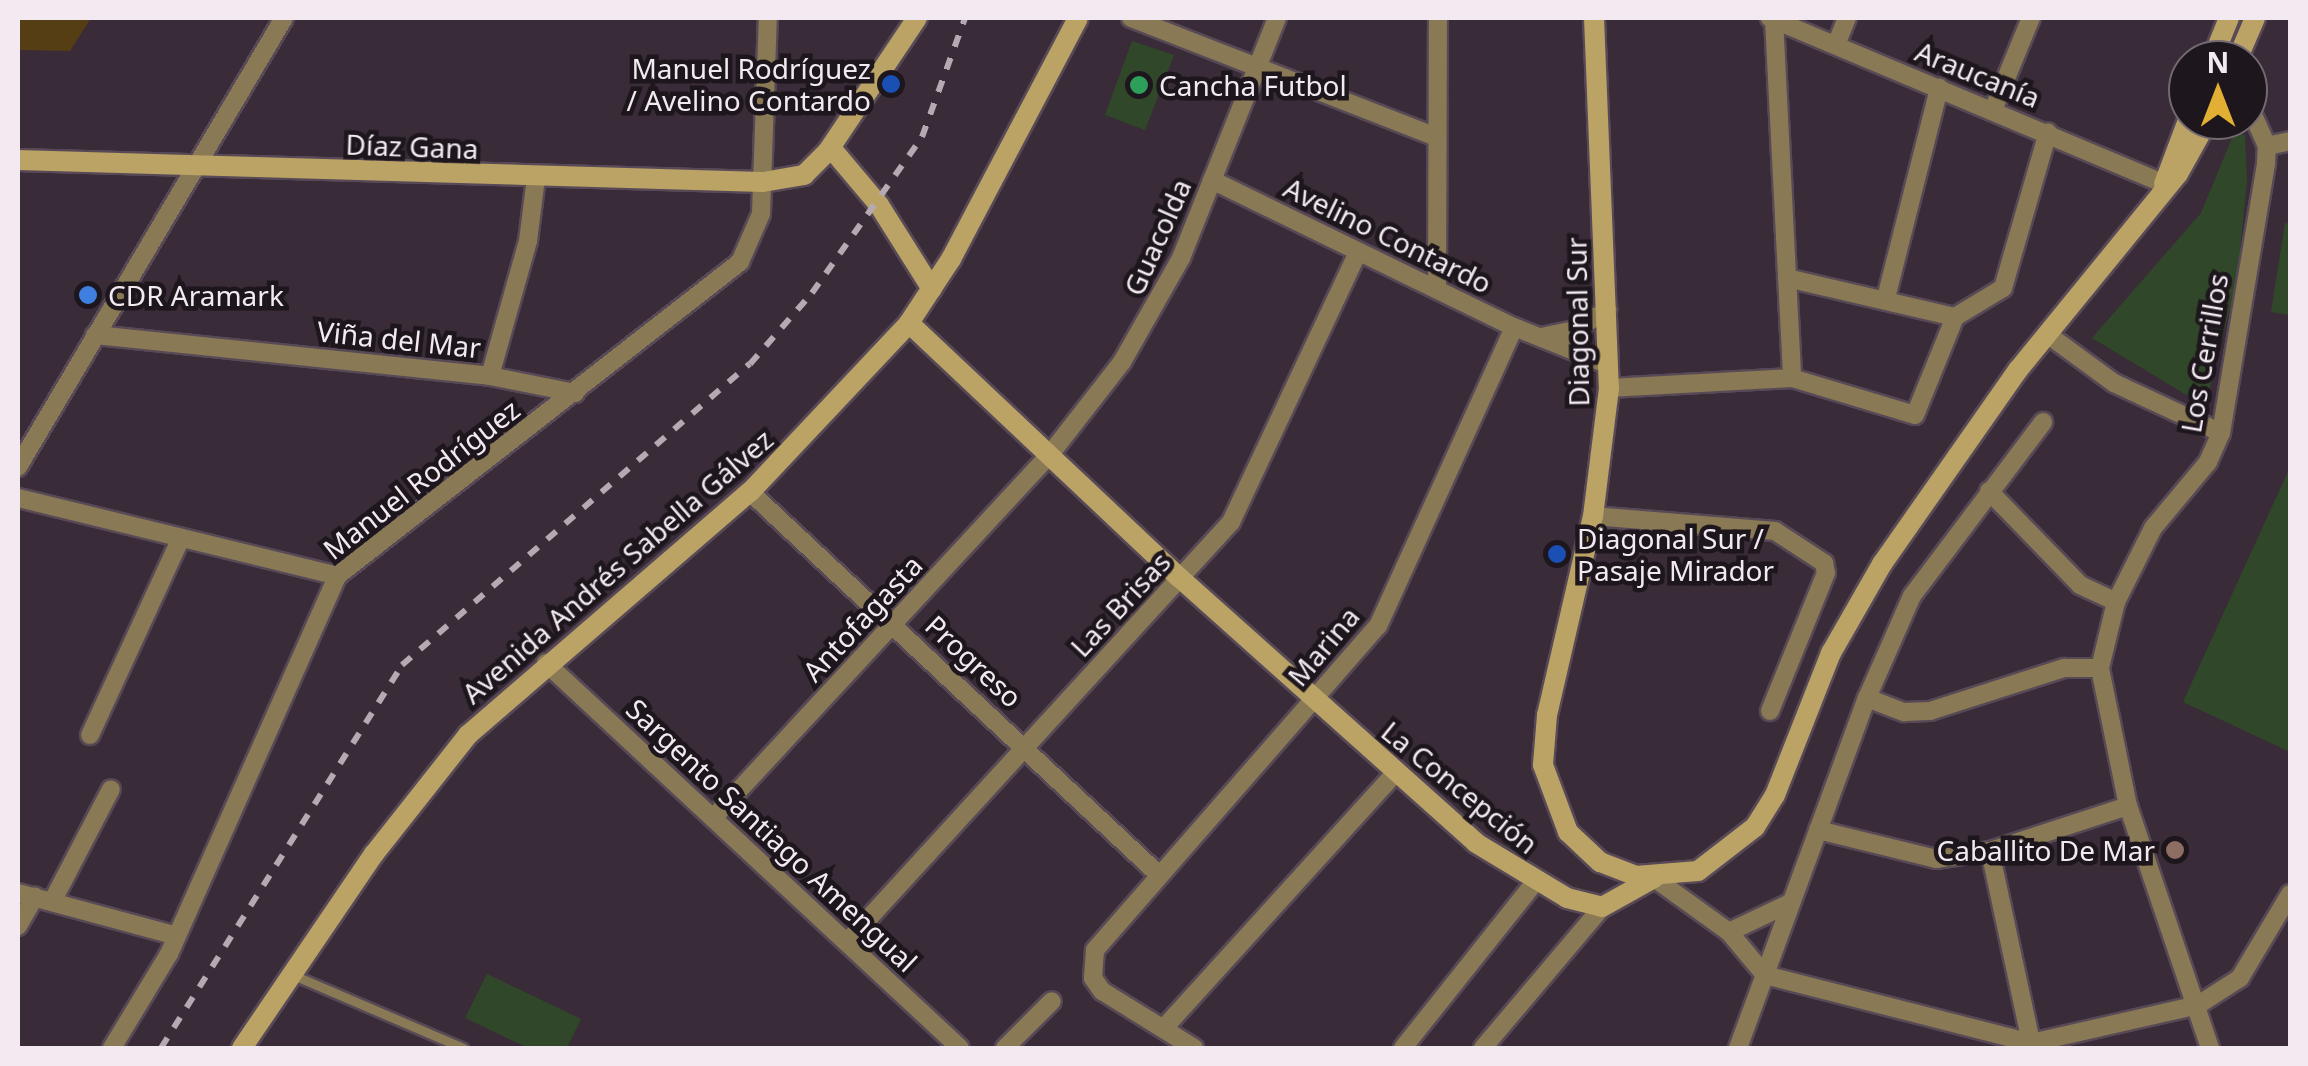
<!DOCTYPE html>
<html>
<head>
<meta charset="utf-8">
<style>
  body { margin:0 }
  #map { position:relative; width:2308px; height:1066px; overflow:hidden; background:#392b38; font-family:"Noto Sans",sans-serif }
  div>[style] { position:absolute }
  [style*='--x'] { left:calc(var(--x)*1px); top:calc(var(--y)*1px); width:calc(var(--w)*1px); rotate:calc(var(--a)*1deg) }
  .green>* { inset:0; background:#304829 }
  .building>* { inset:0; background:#553d14 }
  .roads { filter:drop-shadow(2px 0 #574956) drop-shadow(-2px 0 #574956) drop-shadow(0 2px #574956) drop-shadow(0 -2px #574956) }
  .lane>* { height:9px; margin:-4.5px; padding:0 4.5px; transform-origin:4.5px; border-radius:4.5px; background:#897954 }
  .street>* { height:18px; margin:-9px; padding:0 9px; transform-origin:9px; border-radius:9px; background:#897954 }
  .secondary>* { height:20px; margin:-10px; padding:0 10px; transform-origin:10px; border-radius:10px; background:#bba265 }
  .rail>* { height:6px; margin-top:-3px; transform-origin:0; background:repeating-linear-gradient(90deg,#b5aab4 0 12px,transparent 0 24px) }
  .dots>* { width:28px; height:28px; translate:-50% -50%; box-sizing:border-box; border:5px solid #1d161c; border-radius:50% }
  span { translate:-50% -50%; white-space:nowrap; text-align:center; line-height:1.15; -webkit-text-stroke:9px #1d161c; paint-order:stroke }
  .poi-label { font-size:28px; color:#f3e9f1 }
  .right { translate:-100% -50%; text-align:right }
  .left { translate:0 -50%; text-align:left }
  .street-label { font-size:28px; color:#f3e9f1 }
  .frame { position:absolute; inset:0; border:20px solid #f3e9f1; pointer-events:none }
  .north { position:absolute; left:2168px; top:40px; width:100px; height:100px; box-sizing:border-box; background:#1d161c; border:2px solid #736a71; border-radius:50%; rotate:0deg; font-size:28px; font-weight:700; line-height:40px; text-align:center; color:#f3e9f1 }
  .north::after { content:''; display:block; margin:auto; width:35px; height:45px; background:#e1af34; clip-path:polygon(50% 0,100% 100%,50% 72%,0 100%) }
</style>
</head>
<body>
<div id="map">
  <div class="green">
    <div style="clip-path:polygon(1132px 41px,1174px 55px,1145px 130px,1105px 115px)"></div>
    <div style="clip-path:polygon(2234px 133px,2245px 135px,2247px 182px,2237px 281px,2205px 406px,2092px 338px,2201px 213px)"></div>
    <div style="clip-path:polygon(2285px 223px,2290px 224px,2290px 315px,2271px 312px)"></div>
    <div style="clip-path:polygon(2290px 467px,2290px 752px,2183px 702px)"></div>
    <div style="clip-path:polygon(487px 974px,581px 1019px,567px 1048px,528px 1048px,465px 1018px)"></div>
  </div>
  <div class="building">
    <div style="clip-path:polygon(18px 18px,91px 18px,70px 51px,18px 50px)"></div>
  </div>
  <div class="roads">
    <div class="lane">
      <div style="--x:293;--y:975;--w:185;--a:23.2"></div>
    </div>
    <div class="street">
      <div style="--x:1131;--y:18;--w:328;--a:21.3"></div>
      <div style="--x:1770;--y:18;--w:428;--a:22.8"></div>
      <div style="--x:1774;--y:19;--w:359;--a:87.1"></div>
      <div style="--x:1836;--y:45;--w:29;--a:-68"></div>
      <div style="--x:1993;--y:110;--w:100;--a:-67.6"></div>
      <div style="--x:2267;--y:146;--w:24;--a:-12"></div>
      <div style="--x:1212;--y:180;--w:336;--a:26"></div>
      <div style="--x:1514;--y:327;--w:102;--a:21.8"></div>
      <div style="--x:1787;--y:278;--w:172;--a:13.1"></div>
      <div style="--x:1437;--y:289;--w:271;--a:-89.8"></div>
      <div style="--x:1886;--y:298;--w:217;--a:-75.8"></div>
      <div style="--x:2047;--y:334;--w:83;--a:36.2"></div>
      <div style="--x:2114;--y:383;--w:118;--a:25"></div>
      <div style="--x:95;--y:335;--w:397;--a:5.9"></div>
      <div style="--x:490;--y:376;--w:87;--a:11.3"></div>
      <div style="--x:1541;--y:337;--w:34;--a:-12"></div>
      <div style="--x:1574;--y:330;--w:39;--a:-31"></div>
      <div style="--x:490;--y:376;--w:140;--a:-74.3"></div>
      <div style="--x:528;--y:241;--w:64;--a:-82.8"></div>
      <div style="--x:1609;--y:388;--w:183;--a:-3.1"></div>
      <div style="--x:1792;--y:378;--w:128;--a:16.7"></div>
      <div style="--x:1915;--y:415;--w:106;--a:-67.8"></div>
      <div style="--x:1955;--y:317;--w:56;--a:-31.1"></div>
      <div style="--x:2003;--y:288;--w:162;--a:-73.9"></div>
      <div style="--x:18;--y:467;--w:522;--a:-59.36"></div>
      <div style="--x:1989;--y:491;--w:131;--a:45.9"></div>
      <div style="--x:2080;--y:585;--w:40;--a:25"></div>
      <div style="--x:750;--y:492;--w:558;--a:43.11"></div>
      <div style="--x:18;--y:498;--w:328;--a:13.7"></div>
      <div style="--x:1593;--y:516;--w:183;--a:4.7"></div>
      <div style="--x:1775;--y:531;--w:59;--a:33.1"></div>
      <div style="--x:1824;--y:563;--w:10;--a:79"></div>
      <div style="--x:1826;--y:573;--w:149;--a:112.1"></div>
      <div style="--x:546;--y:663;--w:565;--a:42.92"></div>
      <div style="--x:1867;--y:698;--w:40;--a:21"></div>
      <div style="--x:1904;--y:712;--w:26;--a:-2"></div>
      <div style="--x:1930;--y:711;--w:141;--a:-17.8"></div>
      <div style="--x:2064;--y:668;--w:36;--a:0"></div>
      <div style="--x:90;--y:735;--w:217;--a:-65.2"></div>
      <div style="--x:716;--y:815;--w:488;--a:-47.2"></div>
      <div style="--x:1048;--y:457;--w:120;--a:-52.1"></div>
      <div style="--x:1122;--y:362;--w:120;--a:-60.4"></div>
      <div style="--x:1181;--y:258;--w:258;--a:-68.2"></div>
      <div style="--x:1818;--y:830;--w:122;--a:13.8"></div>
      <div style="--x:1936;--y:859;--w:55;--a:-8.4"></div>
      <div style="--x:1990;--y:851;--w:145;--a:-18.1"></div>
      <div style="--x:1990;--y:851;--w:196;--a:77.9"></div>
      <div style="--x:1654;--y:878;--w:92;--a:35.8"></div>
      <div style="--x:1729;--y:932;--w:56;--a:50.1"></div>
      <div style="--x:1765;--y:975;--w:275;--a:14.3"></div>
      <div style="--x:2031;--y:1043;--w:171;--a:-12.8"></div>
      <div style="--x:2198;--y:1005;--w:50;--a:-32.7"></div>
      <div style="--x:2240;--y:978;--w:98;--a:-59.2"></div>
      <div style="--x:18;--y:893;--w:162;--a:15.1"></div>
      <div style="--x:52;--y:902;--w:127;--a:-62.4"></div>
      <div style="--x:18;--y:926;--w:34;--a:-60"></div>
      <div style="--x:1729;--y:932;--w:65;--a:-25.4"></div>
      <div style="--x:847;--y:942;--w:569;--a:-47.56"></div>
      <div style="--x:1231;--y:522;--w:298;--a:-64.8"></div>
      <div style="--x:1164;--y:1028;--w:343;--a:-47.8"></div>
      <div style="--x:112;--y:1048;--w:110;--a:-58.8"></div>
      <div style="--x:169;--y:954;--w:414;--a:-66"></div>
      <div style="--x:337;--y:576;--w:511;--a:-37.92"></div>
      <div style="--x:740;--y:262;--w:52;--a:-66.4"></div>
      <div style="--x:761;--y:214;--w:196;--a:-88"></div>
      <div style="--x:1005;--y:1048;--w:66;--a:-45"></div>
      <div style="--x:1194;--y:1048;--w:108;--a:-148.2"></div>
      <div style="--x:1102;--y:991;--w:16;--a:-125"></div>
      <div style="--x:1093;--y:978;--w:28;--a:-86"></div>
      <div style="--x:1095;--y:950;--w:430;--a:-48.9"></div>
      <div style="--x:1378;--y:626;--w:328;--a:-65.5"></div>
      <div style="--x:1403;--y:1048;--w:212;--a:-51.5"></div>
      <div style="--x:1483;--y:1048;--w:185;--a:-49.8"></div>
      <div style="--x:1738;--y:1048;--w:373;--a:-69.8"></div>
      <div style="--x:1867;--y:698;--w:111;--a:-66.2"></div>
      <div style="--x:1912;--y:596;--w:218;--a:-53"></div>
      <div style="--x:2210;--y:1048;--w:256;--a:-108.7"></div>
      <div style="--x:2128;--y:806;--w:141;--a:-101.5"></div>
      <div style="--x:2100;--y:668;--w:68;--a:-76.4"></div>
      <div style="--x:2116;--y:602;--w:83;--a:-63.4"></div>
      <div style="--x:2153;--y:528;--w:86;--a:-50.2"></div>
      <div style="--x:2208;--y:462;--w:32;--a:-66"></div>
      <div style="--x:2221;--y:433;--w:274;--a:-80.5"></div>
      <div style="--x:2266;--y:163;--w:17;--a:-87"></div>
      <div style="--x:2267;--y:146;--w:46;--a:-114.3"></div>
    </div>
    <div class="secondary">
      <div style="--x:1594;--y:18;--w:370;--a:87.7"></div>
      <div style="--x:1609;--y:388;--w:129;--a:97.1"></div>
      <div style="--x:1593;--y:516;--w:204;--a:103"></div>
      <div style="--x:1547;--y:715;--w:50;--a:94.6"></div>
      <div style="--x:1543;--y:765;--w:72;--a:69.5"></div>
      <div style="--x:1568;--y:832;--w:44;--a:43.2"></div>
      <div style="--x:1600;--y:862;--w:39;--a:21"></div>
      <div style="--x:1636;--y:876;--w:62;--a:-4.6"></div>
      <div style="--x:1698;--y:871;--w:72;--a:-37.7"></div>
      <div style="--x:1755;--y:827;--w:38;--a:-58"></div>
      <div style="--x:1775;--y:795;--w:153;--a:-68.5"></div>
      <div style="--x:1831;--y:653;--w:103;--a:-60.2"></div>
      <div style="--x:1882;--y:564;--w:237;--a:-55"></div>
      <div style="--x:2018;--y:370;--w:253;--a:-50.8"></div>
      <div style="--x:2178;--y:174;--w:62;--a:-60.9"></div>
      <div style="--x:2212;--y:60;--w:45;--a:-68"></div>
      <div style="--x:2237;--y:60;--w:46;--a:-66.8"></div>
      <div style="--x:831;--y:148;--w:75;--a:49.9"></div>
      <div style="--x:879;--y:205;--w:99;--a:57.8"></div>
      <div style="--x:18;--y:160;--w:745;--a:1.69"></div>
      <div style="--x:763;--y:182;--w:42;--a:-9.7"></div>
      <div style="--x:804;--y:175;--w:34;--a:-45"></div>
      <div style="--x:828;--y:151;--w:160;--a:-56.2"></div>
      <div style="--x:2164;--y:184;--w:68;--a:-69.4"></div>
      <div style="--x:909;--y:323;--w:372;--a:43.3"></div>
      <div style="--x:1180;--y:578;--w:397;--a:41.8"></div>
      <div style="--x:1476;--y:843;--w:106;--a:31.1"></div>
      <div style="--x:1567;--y:898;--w:36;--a:14"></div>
      <div style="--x:1602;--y:907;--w:60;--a:-29.1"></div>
      <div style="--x:242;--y:1048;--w:235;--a:-55.8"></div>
      <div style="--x:374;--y:854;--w:152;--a:-51.7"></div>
      <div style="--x:468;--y:735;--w:372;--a:-40.8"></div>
      <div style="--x:750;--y:492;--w:232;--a:-46.7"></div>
      <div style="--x:909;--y:323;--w:77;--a:-56.7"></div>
      <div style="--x:951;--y:259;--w:272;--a:-62.2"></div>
    </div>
  </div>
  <div class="rail">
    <div style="--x:161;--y:1048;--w:453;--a:-57.8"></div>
    <div style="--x:402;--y:665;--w:460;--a:-40.9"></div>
    <div style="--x:750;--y:364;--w:94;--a:-48.9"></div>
    <div style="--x:812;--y:293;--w:191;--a:-54.8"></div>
    <div style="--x:922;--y:137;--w:127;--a:-70.1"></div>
  </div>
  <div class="dots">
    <div style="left:891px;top:84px;background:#1a4fb4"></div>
    <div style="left:1139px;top:85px;background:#2e9e5b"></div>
    <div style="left:88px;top:295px;background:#3f7fe0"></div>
    <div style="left:1557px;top:554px;background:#1a4fb4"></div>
    <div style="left:2175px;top:850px;background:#8d6e63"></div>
  </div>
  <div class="poi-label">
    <span class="right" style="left:871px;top:84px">Manuel Rodríguez<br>/ Avelino Contardo</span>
    <span class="left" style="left:1159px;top:85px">Cancha Futbol</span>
    <span class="left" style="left:108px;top:295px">CDR Aramark</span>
    <span class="left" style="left:1577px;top:554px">Diagonal Sur /<br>Pasaje Mirador</span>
    <span class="right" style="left:2155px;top:850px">Caballito De Mar</span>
  </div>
  <div class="street-label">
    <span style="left:1978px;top:74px;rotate:22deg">Araucanía</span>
    <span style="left:412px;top:146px;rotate:2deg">Díaz Gana</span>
    <span style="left:1388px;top:235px;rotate:26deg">Avelino Contardo</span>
    <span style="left:1157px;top:237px;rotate:-66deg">Guacolda</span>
    <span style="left:1577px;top:322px;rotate:-91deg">Diagonal Sur</span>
    <span style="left:399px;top:339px;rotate:6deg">Viña del Mar</span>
    <span style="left:2204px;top:353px;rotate:-80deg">Los Cerrillos</span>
    <span style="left:421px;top:479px;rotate:-38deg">Manuel Rodríguez</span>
    <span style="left:617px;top:566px;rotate:-41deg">Avenida Andrés Sabella Gálvez</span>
    <span style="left:1120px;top:604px;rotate:-47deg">Las Brisas</span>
    <span style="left:862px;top:618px;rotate:-47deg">Antofagasta</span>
    <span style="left:1323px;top:646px;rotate:-50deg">Marina</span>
    <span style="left:974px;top:661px;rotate:43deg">Progreso</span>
    <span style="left:1460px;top:787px;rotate:39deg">La Concepción</span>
    <span style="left:772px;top:835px;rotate:43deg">Sargento Santiago Amengual</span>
  </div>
  <div class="frame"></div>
  <div class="north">N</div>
</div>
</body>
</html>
